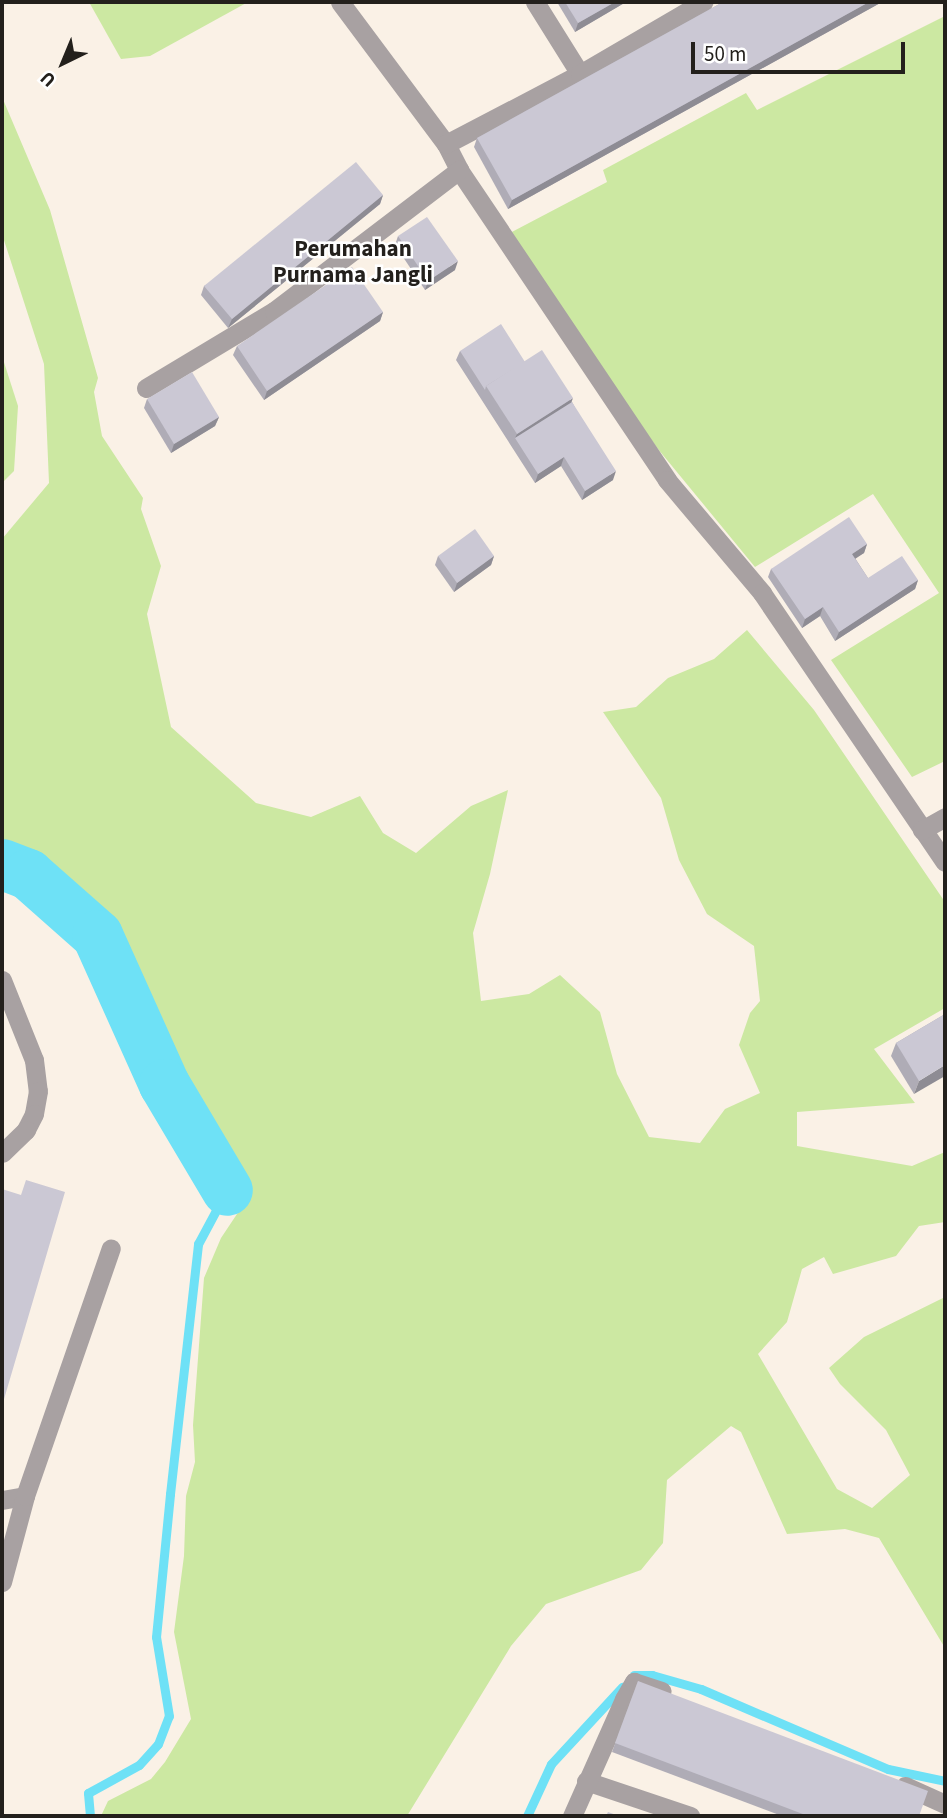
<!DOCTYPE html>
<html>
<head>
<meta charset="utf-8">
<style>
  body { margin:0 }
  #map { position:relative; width:947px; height:1818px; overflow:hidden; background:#faf1e6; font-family:"Source Sans 3",sans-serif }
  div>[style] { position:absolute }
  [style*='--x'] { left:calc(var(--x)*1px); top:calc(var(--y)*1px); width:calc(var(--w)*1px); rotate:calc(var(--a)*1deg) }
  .green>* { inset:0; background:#cce8a2 }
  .stream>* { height:9px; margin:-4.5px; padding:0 4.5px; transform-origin:4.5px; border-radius:4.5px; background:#6ee1f6 }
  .river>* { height:51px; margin:-25.5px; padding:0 25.5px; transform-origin:25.5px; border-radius:25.5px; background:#6ee1f6 }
  .minor>* { height:19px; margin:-9.5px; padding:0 9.5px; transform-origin:9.5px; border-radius:9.5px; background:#a8a1a2 }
  .wall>* { inset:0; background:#afacb6 }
  .shaded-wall>* { inset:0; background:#8e8c94 }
  .building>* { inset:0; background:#cbc8d4 }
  span { translate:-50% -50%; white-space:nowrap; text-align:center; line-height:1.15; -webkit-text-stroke:5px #fff; paint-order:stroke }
  .neighbourhood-label { font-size:23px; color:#23201c; font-weight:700 }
  .frame { position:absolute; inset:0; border:4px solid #23201c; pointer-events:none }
  .north { position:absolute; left:28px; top:28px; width:70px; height:70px; -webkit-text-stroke:5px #fff; paint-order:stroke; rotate:223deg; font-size:19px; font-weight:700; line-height:28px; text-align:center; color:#23201c }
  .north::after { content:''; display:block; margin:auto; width:24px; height:32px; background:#23201c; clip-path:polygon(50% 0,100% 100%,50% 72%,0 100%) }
  .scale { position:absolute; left:691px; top:42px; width:214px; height:32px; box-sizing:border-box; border:4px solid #23201c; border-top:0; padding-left:9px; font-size:21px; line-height:24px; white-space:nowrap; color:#23201c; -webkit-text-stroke:5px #fff; paint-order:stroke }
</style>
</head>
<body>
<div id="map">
  <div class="green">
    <div style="clip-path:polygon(89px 2px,248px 2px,150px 56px,121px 59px)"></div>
    <div style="clip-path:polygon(945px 16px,945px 761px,912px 777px,831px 660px,939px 593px,873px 494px,755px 567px,658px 449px,504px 236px,607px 182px,603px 170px,746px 93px,757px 110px)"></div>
    <div style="clip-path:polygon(2px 97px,50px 210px,98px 378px,94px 392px,102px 436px,143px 498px,141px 509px,161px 566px,147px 614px,171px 727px,256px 803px,311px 817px,360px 796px,383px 833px,416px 853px,471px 806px,508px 790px,490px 874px,473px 933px,481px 1001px,529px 994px,560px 975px,600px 1012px,617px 1074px,649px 1137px,700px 1143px,725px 1109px,760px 1093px,739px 1045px,750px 1013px,760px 1001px,754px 946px,707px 914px,679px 860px,661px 798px,603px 712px,636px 707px,668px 678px,714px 659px,747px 630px,814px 710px,945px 902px,945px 1008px,874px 1049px,915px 1103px,797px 1112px,797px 1146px,912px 1166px,945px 1152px,945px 1222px,919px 1226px,896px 1256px,833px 1274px,824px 1257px,802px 1269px,787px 1322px,758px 1354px,837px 1489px,872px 1508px,910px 1475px,886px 1430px,840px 1384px,829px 1368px,864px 1337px,945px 1297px,945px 1648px,879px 1538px,845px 1529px,787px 1534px,741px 1432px,731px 1426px,667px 1480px,663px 1543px,641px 1570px,546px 1604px,511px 1646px,407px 1816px,101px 1816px,108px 1801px,151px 1779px,165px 1762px,191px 1719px,174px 1632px,184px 1556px,186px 1496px,195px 1462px,193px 1425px,204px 1278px,221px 1238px,239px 1211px,241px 1187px,226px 1155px,196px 1124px,150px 1014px,138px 971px,108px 928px,73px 895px,13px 852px,2px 849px,2px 539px,49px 483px,44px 364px,2px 234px)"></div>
    <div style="clip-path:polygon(2px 356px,18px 406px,14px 471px,2px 483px)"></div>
  </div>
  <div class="stream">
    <div style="--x:634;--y:1675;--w:18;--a:0"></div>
    <div style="--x:652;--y:1675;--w:51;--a:15.9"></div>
    <div style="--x:701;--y:1689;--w:203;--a:23.2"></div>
    <div style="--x:888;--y:1769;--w:58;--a:11.9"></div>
    <div style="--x:90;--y:1816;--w:23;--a:-95"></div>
    <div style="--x:88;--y:1793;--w:58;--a:-28.8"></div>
    <div style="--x:139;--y:1765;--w:28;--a:-48"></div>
    <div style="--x:158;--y:1744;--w:30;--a:-69"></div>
    <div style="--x:169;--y:1716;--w:80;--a:-99.3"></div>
    <div style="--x:156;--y:1637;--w:144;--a:-84.4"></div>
    <div style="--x:170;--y:1494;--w:252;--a:-83.6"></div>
    <div style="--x:198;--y:1244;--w:61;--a:-61.8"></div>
    <div style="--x:527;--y:1816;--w:57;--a:-65.2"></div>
    <div style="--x:551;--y:1764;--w:105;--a:-47.3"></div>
  </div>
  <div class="river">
    <div style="--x:2;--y:864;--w:28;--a:21"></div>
    <div style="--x:28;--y:874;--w:92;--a:41.5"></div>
    <div style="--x:97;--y:935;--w:163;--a:65.8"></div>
    <div style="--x:164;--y:1084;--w:123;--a:59.3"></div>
  </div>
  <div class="minor">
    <div style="--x:340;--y:2;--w:177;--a:53.3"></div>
    <div style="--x:446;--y:144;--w:29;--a:63"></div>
    <div style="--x:459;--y:170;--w:373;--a:56.1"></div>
    <div style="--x:667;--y:480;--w:148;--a:49.9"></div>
    <div style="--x:762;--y:593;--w:325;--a:55.8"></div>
    <div style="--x:535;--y:2;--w:85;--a:58"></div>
    <div style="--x:446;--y:144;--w:151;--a:-27.6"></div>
    <div style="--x:580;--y:74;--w:143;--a:-30.3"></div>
    <div style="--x:146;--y:388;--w:149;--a:-31"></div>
    <div style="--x:274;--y:311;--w:233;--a:-37.3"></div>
    <div style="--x:922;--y:830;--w:26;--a:-29"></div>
    <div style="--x:2;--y:980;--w:86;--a:68.2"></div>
    <div style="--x:34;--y:1060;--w:31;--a:83"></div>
    <div style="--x:38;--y:1091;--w:23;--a:100"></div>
    <div style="--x:34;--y:1114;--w:18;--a:117"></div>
    <div style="--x:26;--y:1130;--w:33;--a:136"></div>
    <div style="--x:2;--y:1500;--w:23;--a:-10"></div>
    <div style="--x:2;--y:1582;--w:89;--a:-75"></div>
    <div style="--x:25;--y:1496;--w:262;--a:-70.9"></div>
    <div style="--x:586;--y:1781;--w:110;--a:18.6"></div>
    <div style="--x:905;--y:1786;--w:44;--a:24.2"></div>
    <div style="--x:572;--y:1816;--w:128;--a:-66"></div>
    <div style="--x:624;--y:1699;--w:20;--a:-60"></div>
    <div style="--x:634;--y:1682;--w:29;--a:18"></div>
  </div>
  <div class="wall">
    <div style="clip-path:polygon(557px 2px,626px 2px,575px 32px)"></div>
    <div style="clip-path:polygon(723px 2px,882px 2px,508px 209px,474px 147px,477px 138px)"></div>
    <div style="clip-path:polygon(383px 195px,380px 204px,228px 328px,201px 295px,204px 286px)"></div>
    <div style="clip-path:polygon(398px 236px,455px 270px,425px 290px,395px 245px)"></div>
    <div style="clip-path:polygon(383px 312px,380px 321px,264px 400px,233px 355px,237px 346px)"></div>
    <div style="clip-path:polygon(460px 351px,525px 362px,572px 402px,613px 480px,582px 500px,561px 466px,535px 483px,456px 360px)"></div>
    <div style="clip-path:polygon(147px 399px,219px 417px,215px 426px,171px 453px,144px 408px)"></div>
    <div style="clip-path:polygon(867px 544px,864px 553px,855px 558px,868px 578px,918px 580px,915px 589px,835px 641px,820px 616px,802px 628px,768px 577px,771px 569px)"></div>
    <div style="clip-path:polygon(438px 556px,494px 556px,491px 565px,454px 592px,435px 565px)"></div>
    <div style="clip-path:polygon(945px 1014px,914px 1094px,891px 1056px,896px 1043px)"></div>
    <div style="clip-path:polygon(638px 1681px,919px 1816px,782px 1816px,612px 1752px)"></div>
  </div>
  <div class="shaded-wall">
    <div style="clip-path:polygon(615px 2px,626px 2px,575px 32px,578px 23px)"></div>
    <div style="clip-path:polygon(869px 2px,882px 2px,508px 209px,512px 200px)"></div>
    <div style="clip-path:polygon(383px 195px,380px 204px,228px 328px,232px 319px)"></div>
    <div style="clip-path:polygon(458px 261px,455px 270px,425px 290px,428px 281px)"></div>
    <div style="clip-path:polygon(383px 312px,380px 321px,264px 400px,267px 391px)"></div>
    <div style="clip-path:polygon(573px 398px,568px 411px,515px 438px,517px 434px)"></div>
    <div style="clip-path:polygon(219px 417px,215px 426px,171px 453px,174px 444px)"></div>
    <div style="clip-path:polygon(564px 457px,561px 466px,535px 483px,538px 474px)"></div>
    <div style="clip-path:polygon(616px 471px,613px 480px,582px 500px,585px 491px)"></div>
    <div style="clip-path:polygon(867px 544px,864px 553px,849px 563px,852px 554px)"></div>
    <div style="clip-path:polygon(494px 556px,491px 565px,454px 592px,457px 583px)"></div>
    <div style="clip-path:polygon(918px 580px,915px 589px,835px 641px,839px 632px)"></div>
    <div style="clip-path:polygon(823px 607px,820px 616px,802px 628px,805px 619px)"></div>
    <div style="clip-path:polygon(945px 1065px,945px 1076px,914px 1094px,919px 1081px)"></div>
  </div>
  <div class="building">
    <div style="clip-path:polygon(565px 2px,615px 2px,578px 23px)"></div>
    <div style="clip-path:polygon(723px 2px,869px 2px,512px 200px,477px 138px)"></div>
    <div style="clip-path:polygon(356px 162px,383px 195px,232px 319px,204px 286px)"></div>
    <div style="clip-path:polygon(427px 217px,458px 261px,428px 281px,398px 236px)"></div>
    <div style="clip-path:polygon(352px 267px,383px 312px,267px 391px,237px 346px)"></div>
    <div style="clip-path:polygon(501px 324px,525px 362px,486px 386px,485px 390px,460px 351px)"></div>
    <div style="clip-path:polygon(542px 350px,573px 398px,517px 434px,486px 386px)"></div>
    <div style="clip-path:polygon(192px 372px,219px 417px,174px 444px,147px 399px)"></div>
    <div style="clip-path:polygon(572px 402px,616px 471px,585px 491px,564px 457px,538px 474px,515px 438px)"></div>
    <div style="clip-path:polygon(849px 517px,867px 544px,852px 554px,868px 578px,902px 556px,918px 580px,839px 632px,823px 607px,805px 619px,771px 569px)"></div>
    <div style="clip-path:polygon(475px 529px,494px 556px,457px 583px,438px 556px)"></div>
    <div style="clip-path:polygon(945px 1014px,945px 1065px,919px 1081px,896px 1043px)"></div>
    <div style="clip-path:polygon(26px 1180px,65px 1192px,2px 1406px,2px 1189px,21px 1195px)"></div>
    <div style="clip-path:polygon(638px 1681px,928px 1791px,919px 1816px,808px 1816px,615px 1743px)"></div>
    <div style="clip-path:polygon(608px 1812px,619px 1816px,606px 1816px)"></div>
  </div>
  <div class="neighbourhood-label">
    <span style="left:353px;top:262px">Perumahan<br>Purnama Jangli</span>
  </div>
  <div class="frame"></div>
  <div class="north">U</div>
  <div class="scale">50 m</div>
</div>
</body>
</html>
